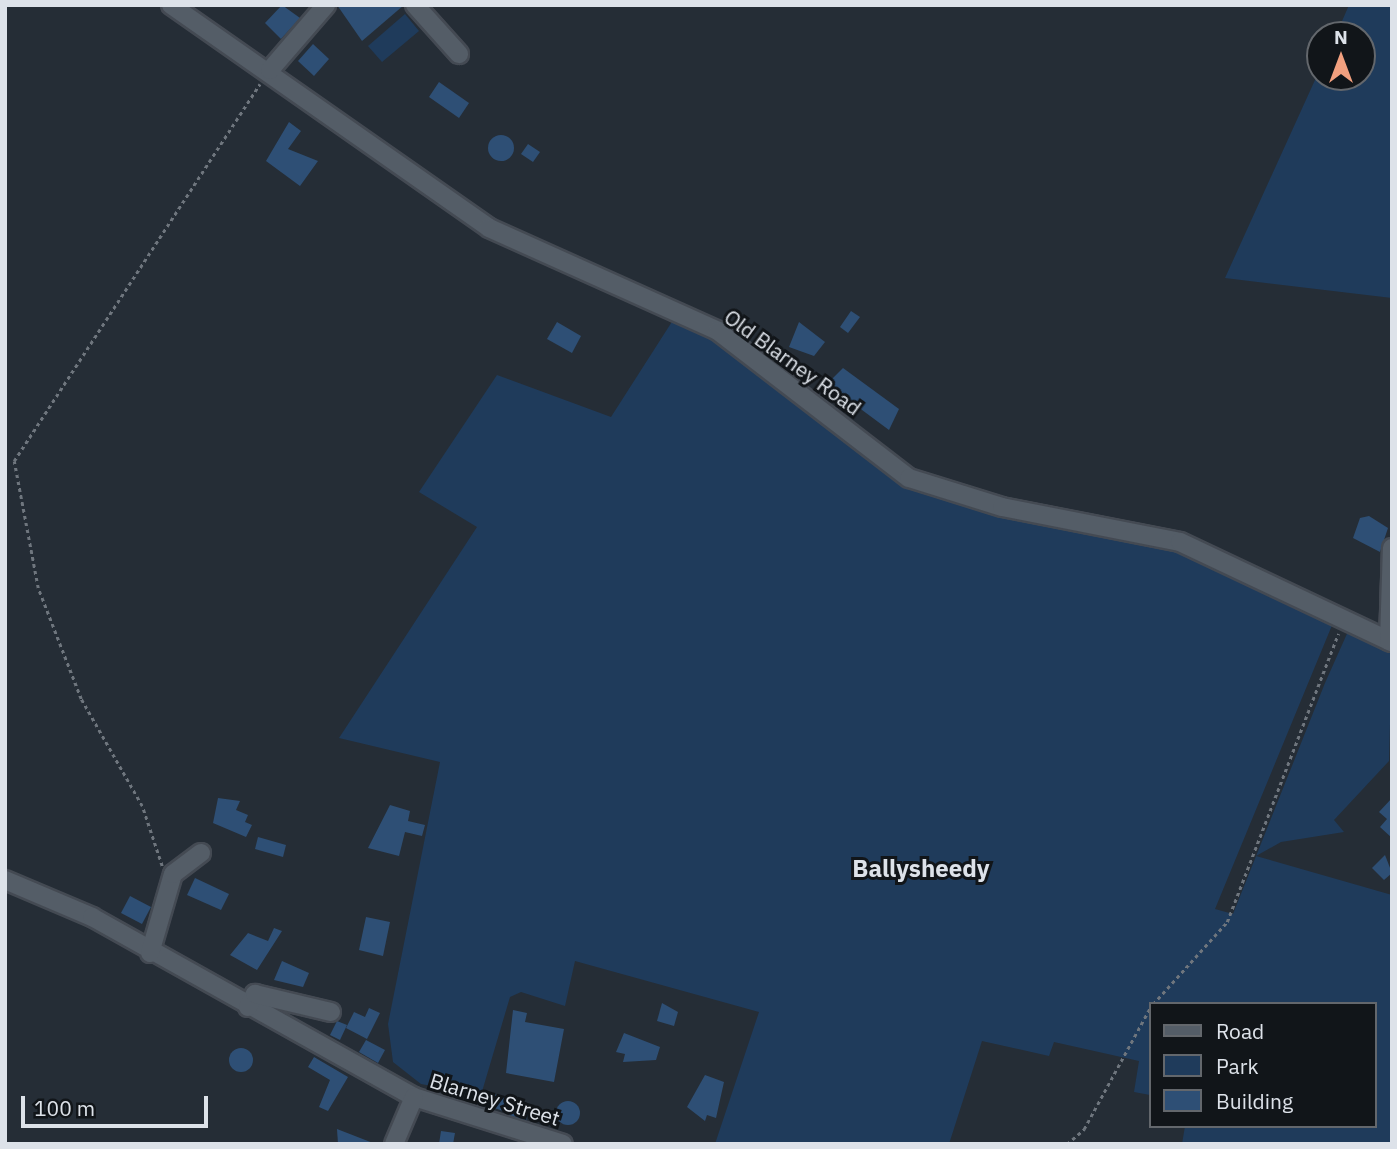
<!DOCTYPE html>
<html>
<head>
<meta charset="utf-8">
<style>
  body { margin:0 }
  #map { position:relative; width:1397px; height:1149px; overflow:hidden; background:#252d36; font-family:"IBM Plex Sans",sans-serif }
  div>[style] { position:absolute }
  [style*='--x'] { left:calc(var(--x)*1px); top:calc(var(--y)*1px); width:calc(var(--w)*1px); rotate:calc(var(--a)*1deg) }
  .green>* { inset:0; background:#1f3b5b }
  .building>* { inset:0; background:#2e4f75 }
  .round { border-radius:50% }
  .path>* { height:2.5px; margin-top:-1.25px; transform-origin:0; background:repeating-linear-gradient(90deg,#6f767e 0 3.5px,transparent 0 7px) }
  .roads { filter:drop-shadow(2px 0 #444a53) drop-shadow(-2px 0 #444a53) drop-shadow(0 2px #444a53) drop-shadow(0 -2px #444a53) }
  .minor>* { height:18px; margin:-9px; padding:0 9px; transform-origin:9px; border-radius:9px; background:#545d67 }
  span { translate:-50% -50%; white-space:nowrap; text-align:center; line-height:1.15; -webkit-text-stroke:6px #111519; paint-order:stroke }
  .street-label { font-size:21px; color:#dde2e9 }
  .quarter-label { font-size:24px; color:#dde2e9; font-weight:700 }
  .frame { position:absolute; inset:0; border:7px solid #dde2e9; pointer-events:none }
  .legend { position:absolute; left:1149px; top:1002px; width:228px; height:126px; box-sizing:border-box; background:#111519; border:2px solid #63676c; margin:0; padding:9px 12px; list-style:none; font-size:21px; color:#dde2e9 }
  .legend li { display:flex; align-items:center; gap:14px; height:35px }
  .legend b { width:35px; border:2px solid #63676c }
  .north { position:absolute; left:1306px; top:21px; width:70px; height:70px; box-sizing:border-box; background:#111519; border:2px solid #63676c; border-radius:50%; rotate:0deg; font-size:19px; font-weight:700; line-height:28px; text-align:center; color:#dde2e9 }
  .north::after { content:''; display:block; margin:auto; width:24px; height:32px; background:#f2a07f; clip-path:polygon(50% 0,100% 100%,50% 72%,0 100%) }
  .scale { position:absolute; left:21px; top:1096px; width:187px; height:32px; box-sizing:border-box; border:4px solid #dde2e9; border-top:0; padding-left:9px; font-size:21px; line-height:24px; white-space:nowrap; color:#dde2e9; -webkit-text-stroke:5px #111519; paint-order:stroke }
</style>
</head>
<body>
<div id="map">
  <div class="green">
    <div style="clip-path:polygon(1349px 5px,1392px 5px,1392px 298px,1225px 278px,1320px 69px,1320px 77px,1362px 77px,1362px 35px,1336px 35px)"></div>
    <div style="clip-path:polygon(405px 14px,419px 31px,382px 62px,368px 46px)"></div>
    <div style="clip-path:polygon(675px 317px,713px 335px,914px 490px,1178px 549px,1335px 618px,1215px 909px,1233px 914px,1325px 683px,1350px 627px,1392px 651px,1389px 761px,1334px 820px,1344px 832px,1281px 842px,1256px 856px,1392px 895px,1392px 1144px,1182px 1144px,1185px 1126px,1374px 1126px,1374px 1004px,1150px 1004px,1150px 1095px,1134px 1092px,1139px 1061px,1054px 1042px,1049px 1056px,982px 1041px,949px 1144px,715px 1144px,759px 1012px,575px 961px,565px 1006px,521px 992px,510px 997px,481px 1095px,421px 1084px,393px 1062px,388px 1024px,440px 762px,339px 738px,477px 527px,419px 492px,497px 375px,611px 417px)"></div>
  </div>
  <div class="building">
    <div style="clip-path:polygon(282px 5px,300px 18px,281px 39px,265px 23px)"></div>
    <div style="clip-path:polygon(337px 5px,404px 5px,362px 41px)"></div>
    <div style="clip-path:polygon(313px 44px,329px 59px,314px 76px,298px 61px)"></div>
    <div style="clip-path:polygon(439px 82px,469px 103px,459px 118px,429px 97px)"></div>
    <div style="clip-path:polygon(289px 122px,301px 131px,288px 149px,318px 161px,300px 186px,266px 161px)"></div>
    <div class="round" style="left:488px;top:135px;width:26px;height:26px"></div>
    <div style="clip-path:polygon(528px 144px,540px 152px,533px 162px,521px 154px)"></div>
    <div style="clip-path:polygon(851px 311px,860px 317px,848px 333px,840px 327px)"></div>
    <div style="clip-path:polygon(557px 322px,581px 336px,572px 353px,547px 339px)"></div>
    <div style="clip-path:polygon(799px 322px,825px 342px,814px 356px,789px 347px)"></div>
    <div style="clip-path:polygon(843px 368px,899px 409px,889px 430px,827px 384px)"></div>
    <div style="clip-path:polygon(1369px 516px,1388px 528px,1380px 552px,1353px 538px,1360px 518px)"></div>
    <div style="clip-path:polygon(218px 798px,240px 801px,236px 810px,248px 815px,245px 822px,252px 825px,246px 837px,213px 823px)"></div>
    <div style="clip-path:polygon(1392px 798px,1392px 838px,1380px 827px,1387px 819px,1379px 812px)"></div>
    <div style="clip-path:polygon(390px 805px,410px 811px,408px 821px,425px 825px,422px 836px,405px 832px,399px 856px,368px 848px)"></div>
    <div style="clip-path:polygon(258px 837px,286px 845px,283px 857px,255px 849px)"></div>
    <div style="clip-path:polygon(1385px 855px,1392px 873px,1384px 880px,1372px 868px)"></div>
    <div style="clip-path:polygon(195px 878px,229px 894px,221px 910px,187px 895px)"></div>
    <div style="clip-path:polygon(130px 896px,151px 907px,142px 924px,121px 913px)"></div>
    <div style="clip-path:polygon(366px 917px,390px 922px,383px 956px,359px 950px)"></div>
    <div style="clip-path:polygon(274px 928px,282px 931px,257px 970px,230px 955px,248px 933px,268px 941px)"></div>
    <div style="clip-path:polygon(282px 961px,309px 973px,303px 987px,274px 980px)"></div>
    <div style="clip-path:polygon(662px 1003px,678px 1012px,674px 1026px,657px 1021px)"></div>
    <div style="clip-path:polygon(369px 1008px,380px 1013px,367px 1039px,346px 1028px,354px 1012px,365px 1017px)"></div>
    <div style="clip-path:polygon(513px 1010px,527px 1013px,525px 1022px,564px 1029px,554px 1082px,506px 1073px)"></div>
    <div style="clip-path:polygon(337px 1021px,347px 1025px,340px 1040px,330px 1035px)"></div>
    <div style="clip-path:polygon(624px 1033px,660px 1047px,656px 1060px,623px 1062px,625px 1054px,616px 1052px)"></div>
    <div style="clip-path:polygon(366px 1040px,385px 1050px,378px 1063px,359px 1052px)"></div>
    <div class="round" style="left:229px;top:1048px;width:24px;height:24px"></div>
    <div style="clip-path:polygon(314px 1057px,348px 1077px,328px 1111px,319px 1107px,330px 1080px,308px 1067px)"></div>
    <div style="clip-path:polygon(705px 1075px,724px 1082px,716px 1118px,707px 1115px,705px 1121px,687px 1107px)"></div>
    <div style="clip-path:polygon(484px 1091px,507px 1098px,503px 1111px,480px 1103px)"></div>
    <div class="round" style="left:556px;top:1101px;width:24px;height:24px"></div>
    <div style="clip-path:polygon(511px 1107px,529px 1112px,526px 1121px,509px 1115px)"></div>
    <div style="clip-path:polygon(337px 1129px,373px 1143px,373px 1144px,338px 1144px)"></div>
    <div style="clip-path:polygon(441px 1131px,455px 1133px,453px 1144px,439px 1144px)"></div>
  </div>
  <div class="path">
    <div style="--x:162;--y:866;--w:63;--a:-108.4"></div>
    <div style="--x:142;--y:806;--w:123;--a:-119.7"></div>
    <div style="--x:81;--y:699;--w:119;--a:-111.2"></div>
    <div style="--x:38;--y:588;--w:129;--a:-100.7"></div>
    <div style="--x:14;--y:461;--w:450;--a:-56.9"></div>
    <div style="--x:1153;--y:1004;--w:110;--a:-47.9"></div>
    <div style="--x:1227;--y:922;--w:309;--a:-68.9"></div>
    <div style="--x:1067;--y:1144;--w:23;--a:-41"></div>
    <div style="--x:1084;--y:1129;--w:138;--a:-61.4"></div>
  </div>
  <div class="roads">
    <div class="minor">
      <div style="--x:171;--y:5;--w:388;--a:35"></div>
      <div style="--x:489;--y:228;--w:251;--a:24.2"></div>
      <div style="--x:718;--y:331;--w:241;--a:37.6"></div>
      <div style="--x:909;--y:478;--w:97;--a:17.3"></div>
      <div style="--x:1002;--y:507;--w:181;--a:11.1"></div>
      <div style="--x:1180;--y:542;--w:234;--a:25.3"></div>
      <div style="--x:415;--y:5;--w:66;--a:48.1"></div>
      <div style="--x:270;--y:70;--w:86;--a:-49.3"></div>
      <div style="--x:1389;--y:641;--w:93;--a:-88.2"></div>
      <div style="--x:5;--y:880;--w:95;--a:23"></div>
      <div style="--x:92;--y:917;--w:369;--a:29.2"></div>
      <div style="--x:414;--y:1097;--w:156;--a:17.5"></div>
      <div style="--x:150;--y:953;--w:82;--a:-73.8"></div>
      <div style="--x:173;--y:874;--w:35;--a:-37"></div>
      <div style="--x:248;--y:1007;--w:15;--a:-62"></div>
      <div style="--x:255;--y:994;--w:78;--a:13.3"></div>
      <div style="--x:394;--y:1144;--w:51;--a:-66.9"></div>
    </div>
  </div>
  <div class="street-label">
    <span style="left:793px;top:362px;rotate:36deg">Old Blarney Road</span>
    <span style="left:495px;top:1099px;rotate:17deg">Blarney Street</span>
  </div>
  <div class="quarter-label">
    <span style="left:921px;top:869px">Ballysheedy</span>
  </div>
  <div class="frame"></div>
  <ul class="legend">
  <li><b style="height:9px;background:#545d67"></b>Road</li>
  <li><b style="height:19px;background:#1f3b5b"></b>Park</li>
  <li><b style="height:19px;background:#2e4f75"></b>Building</li>
  </ul>
  <div class="north">N</div>
  <div class="scale">100 m</div>
</div>
</body>
</html>
